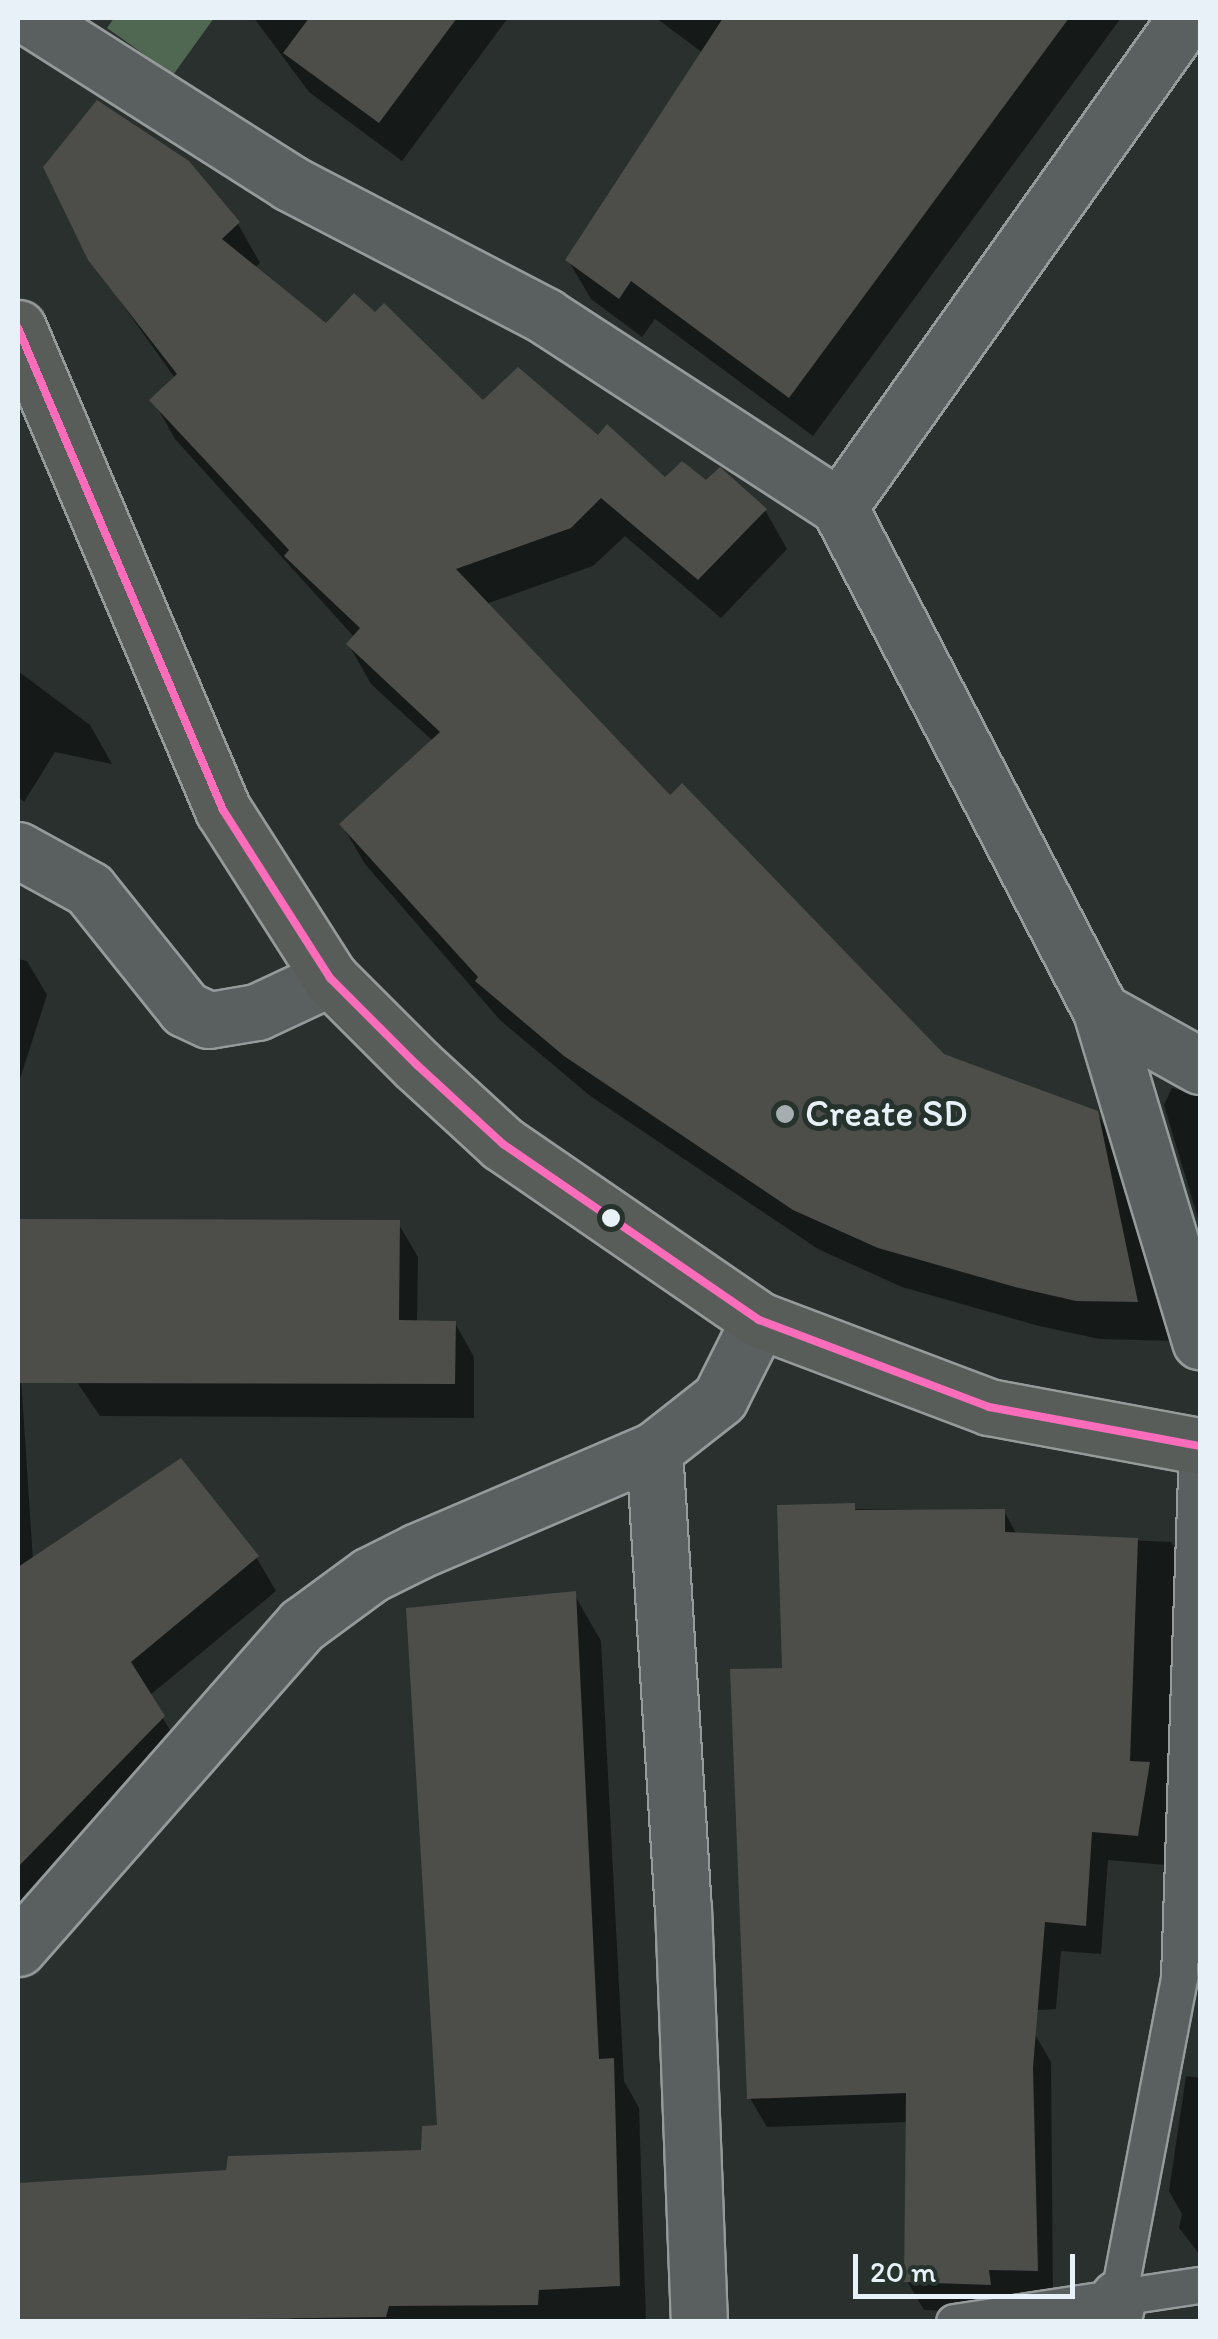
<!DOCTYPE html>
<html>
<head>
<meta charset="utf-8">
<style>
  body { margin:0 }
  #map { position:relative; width:1218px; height:2339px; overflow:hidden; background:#29302d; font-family:Itim,sans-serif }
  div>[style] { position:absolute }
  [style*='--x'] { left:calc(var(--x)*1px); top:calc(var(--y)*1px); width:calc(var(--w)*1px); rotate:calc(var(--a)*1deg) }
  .green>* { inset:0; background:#506851 }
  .shadow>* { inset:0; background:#0007 }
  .building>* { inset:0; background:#4d4d4a }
  .roads { filter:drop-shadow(2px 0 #959a9a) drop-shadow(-2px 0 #959a9a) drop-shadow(0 2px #959a9a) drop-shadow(0 -2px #959a9a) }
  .service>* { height:35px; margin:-17.5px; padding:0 17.5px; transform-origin:17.5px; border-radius:17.5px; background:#5a6060 }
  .minor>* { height:55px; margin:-27.5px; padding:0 27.5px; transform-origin:27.5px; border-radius:27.5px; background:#5a6060 }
  .primary>* { height:55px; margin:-27.5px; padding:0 27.5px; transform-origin:27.5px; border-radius:27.5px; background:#595d5a }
  .bus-1>* { height:8px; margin:-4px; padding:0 4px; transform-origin:4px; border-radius:4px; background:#fb6dba }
  .dots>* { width:28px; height:28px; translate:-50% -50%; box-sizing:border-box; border:5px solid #26332d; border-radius:50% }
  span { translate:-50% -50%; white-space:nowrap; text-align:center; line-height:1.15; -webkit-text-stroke:10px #26332d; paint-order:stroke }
  .poi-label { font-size:38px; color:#e8f1f8 }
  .left { translate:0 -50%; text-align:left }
  .frame { position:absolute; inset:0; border:20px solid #e8f1f8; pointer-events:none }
  .scale { position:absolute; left:853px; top:2254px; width:222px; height:45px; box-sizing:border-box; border:5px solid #e8f1f8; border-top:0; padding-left:12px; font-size:30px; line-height:35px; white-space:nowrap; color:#e8f1f8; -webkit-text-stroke:8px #26332d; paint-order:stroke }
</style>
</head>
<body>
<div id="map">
  <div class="green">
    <div style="clip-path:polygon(114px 18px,214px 18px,173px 75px,107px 28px)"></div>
  </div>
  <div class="shadow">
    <div style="clip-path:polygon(254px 18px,508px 18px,402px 161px,309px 92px)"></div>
    <div style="clip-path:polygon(656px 18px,899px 18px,916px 30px,925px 18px,1121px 18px,813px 436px,655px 319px,642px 337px,591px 299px,568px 260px,703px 53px)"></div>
    <div style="clip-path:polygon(238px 224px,260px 263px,254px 268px,327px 326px,483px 403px,598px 439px,665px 481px,707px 484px,765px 510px,787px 549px,721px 618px,625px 536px,593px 566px,486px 604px,670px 798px,943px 1056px,1097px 1113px,1120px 1153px,1176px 1341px,1100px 1339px,1039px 1326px,902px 1287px,818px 1249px,589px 1095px,500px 1020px,365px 864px,342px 825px,433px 741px,371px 684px,349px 645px,355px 638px,175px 439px,153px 400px,175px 378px,90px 259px)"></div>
    <div style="clip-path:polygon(18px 671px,90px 725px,112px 764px,55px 752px,24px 802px,18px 797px)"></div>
    <div style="clip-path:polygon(18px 959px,27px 961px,47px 995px,18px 1085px)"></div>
    <div style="clip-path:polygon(1172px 1088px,1200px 1096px,1200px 1225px,1164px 1105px)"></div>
    <div style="clip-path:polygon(18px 1221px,398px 1223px,418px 1257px,417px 1323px,455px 1323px,474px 1357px,474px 1418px,100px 1416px,18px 1296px)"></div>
    <div style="clip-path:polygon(18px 1332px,33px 1560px,256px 1557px,276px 1591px,149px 1696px,183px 1751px,18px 1930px)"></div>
    <div style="clip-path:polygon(779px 1508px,1004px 1511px,1017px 1535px,1171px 1542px,1188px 1571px,1178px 1866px,1108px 1860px,1101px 1954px,1061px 1951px,1056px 2009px,944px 2015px,1034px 2033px,1051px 2062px,1053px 2300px,1006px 2313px,924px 2310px,907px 2281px,908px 2122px,767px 2127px,750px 2098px,785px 1670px)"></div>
    <div style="clip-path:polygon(574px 1594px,601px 1641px,624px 2081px,639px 2108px,646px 2322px,292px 2322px,264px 2157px,424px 2152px,439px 2127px)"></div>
    <div style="clip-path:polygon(1186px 2076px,1200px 2078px,1200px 2255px,1179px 2228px,1182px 2214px,1169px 2191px)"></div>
    <div style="clip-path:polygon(207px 2174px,234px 2220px,235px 2322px,18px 2322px,18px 2185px)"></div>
  </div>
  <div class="building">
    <div style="clip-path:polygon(309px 18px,457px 18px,379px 123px,283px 53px)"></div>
    <div style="clip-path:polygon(723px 18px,1069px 18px,789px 398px,631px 281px,619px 299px,565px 260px)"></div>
    <div style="clip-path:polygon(97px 100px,189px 161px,240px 222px,222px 239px,326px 323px,354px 293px,375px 312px,384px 303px,483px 400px,518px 367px,598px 435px,607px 424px,665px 477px,682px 461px,706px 480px,720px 467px,767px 509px,698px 580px,601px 498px,571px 528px,456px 569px,670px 795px,682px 783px,944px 1054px,1098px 1111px,1138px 1302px,1076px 1301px,1015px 1287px,878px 1248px,793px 1210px,564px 1056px,475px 981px,478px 977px,339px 824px,440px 732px,346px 644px,360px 628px,284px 556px,289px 550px,149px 400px,177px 374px,88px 260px,43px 167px)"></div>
    <div style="clip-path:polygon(18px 1219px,400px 1220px,399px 1320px,456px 1321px,455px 1384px,18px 1383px)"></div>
    <div style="clip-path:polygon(181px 1458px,259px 1556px,131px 1662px,165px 1716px,18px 1867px,18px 1567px)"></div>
    <div style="clip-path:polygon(855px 1503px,855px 1510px,1005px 1509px,1005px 1532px,1138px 1538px,1130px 1761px,1150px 1762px,1138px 1836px,1092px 1832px,1086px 1926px,1045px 1922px,1033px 2068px,1038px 2271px,989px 2270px,991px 2285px,904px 2282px,906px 2093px,747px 2099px,730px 1669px,782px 1668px,777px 1505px)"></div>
    <div style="clip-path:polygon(576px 1591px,599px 2059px,614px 2058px,620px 2286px,539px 2290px,538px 2305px,389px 2306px,386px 2317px,18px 2322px,18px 2183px,226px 2170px,228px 2156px,421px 2150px,422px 2126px,437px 2125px,406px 1608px)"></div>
  </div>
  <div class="roads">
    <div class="service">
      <div style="--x:1118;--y:2298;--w:327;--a:-79.2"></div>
      <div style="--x:1179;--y:1977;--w:531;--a:-88.06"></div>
      <div style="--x:954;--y:2322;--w:249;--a:-8.6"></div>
    </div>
    <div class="minor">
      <div style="--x:35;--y:21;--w:302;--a:32.4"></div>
      <div style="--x:290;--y:183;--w:288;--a:27.5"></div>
      <div style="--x:545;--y:316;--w:351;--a:33"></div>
      <div style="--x:839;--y:507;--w:568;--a:62.53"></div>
      <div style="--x:839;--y:507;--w:600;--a:-54.64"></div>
      <div style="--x:18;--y:850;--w:81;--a:28.8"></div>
      <div style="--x:89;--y:889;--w:154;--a:51.3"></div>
      <div style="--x:185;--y:1009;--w:26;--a:25"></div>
      <div style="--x:209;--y:1020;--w:49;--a:-9.5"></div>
      <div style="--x:257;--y:1012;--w:81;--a:-25"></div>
      <div style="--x:1200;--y:1066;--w:113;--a:-150.9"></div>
      <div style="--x:1101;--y:1011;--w:345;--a:73.3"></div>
      <div style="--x:654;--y:1450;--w:458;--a:86.4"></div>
      <div style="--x:683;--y:1907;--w:415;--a:87.8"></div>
      <div style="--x:18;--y:1948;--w:430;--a:-48.7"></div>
      <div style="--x:302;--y:1625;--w:84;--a:-36.3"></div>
      <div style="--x:370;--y:1575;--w:54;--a:-26.6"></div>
      <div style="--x:418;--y:1551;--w:257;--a:-23.2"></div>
      <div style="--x:654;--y:1450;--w:84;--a:-38.2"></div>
      <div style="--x:720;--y:1398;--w:87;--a:-63.4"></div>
      <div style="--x:1112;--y:2322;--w:25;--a:-76"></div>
    </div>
    <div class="primary">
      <div style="--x:18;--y:328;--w:524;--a:66.96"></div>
      <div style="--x:223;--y:810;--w:199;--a:57.5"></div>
      <div style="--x:330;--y:978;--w:123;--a:45"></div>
      <div style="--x:417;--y:1065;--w:117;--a:42.6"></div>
      <div style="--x:503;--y:1144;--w:311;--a:34.5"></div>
      <div style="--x:759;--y:1320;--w:246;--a:20.7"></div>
      <div style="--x:989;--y:1407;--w:215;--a:10.5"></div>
    </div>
  </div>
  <div class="bus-1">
    <div style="--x:18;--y:328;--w:524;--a:66.96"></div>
    <div style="--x:223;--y:810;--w:199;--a:57.5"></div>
    <div style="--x:330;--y:978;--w:123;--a:45"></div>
    <div style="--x:417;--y:1065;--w:117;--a:42.6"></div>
    <div style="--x:503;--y:1144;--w:311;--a:34.5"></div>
    <div style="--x:759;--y:1320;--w:246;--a:20.7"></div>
    <div style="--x:989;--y:1407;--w:215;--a:10.5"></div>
  </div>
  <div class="dots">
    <div style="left:785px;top:1114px;background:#a5adb1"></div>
    <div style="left:611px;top:1218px;background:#e8f1f8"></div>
  </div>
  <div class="poi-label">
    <span class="left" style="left:805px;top:1114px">Create SD</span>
  </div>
  <div class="frame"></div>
  <div class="scale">20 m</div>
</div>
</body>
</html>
